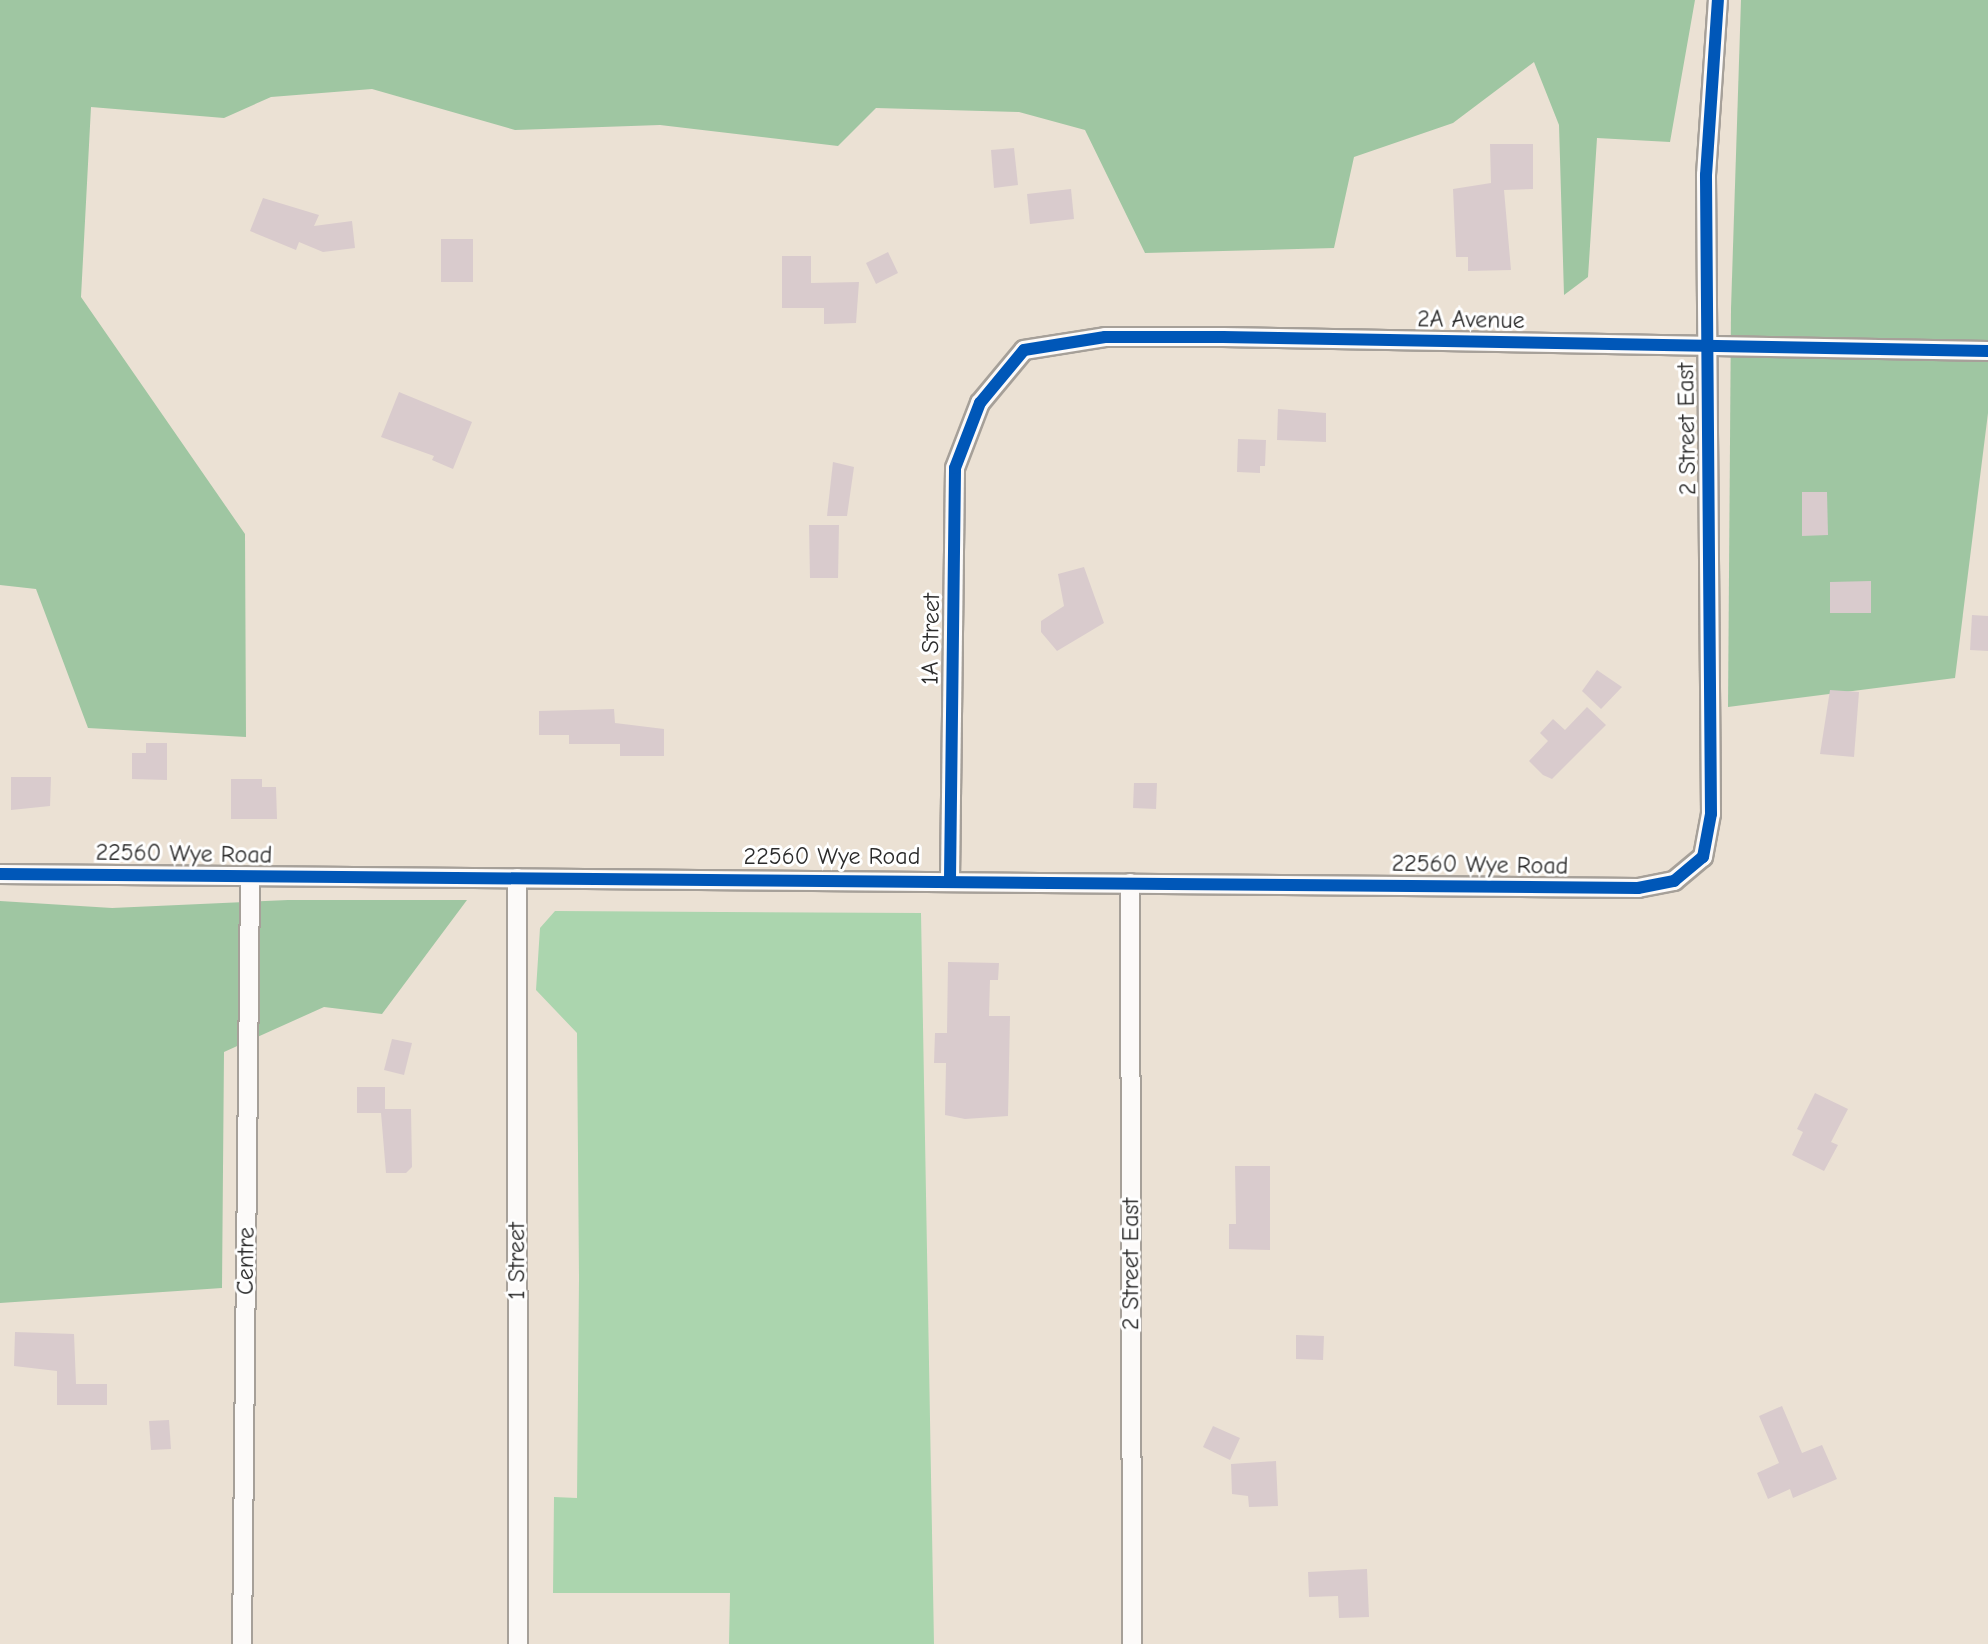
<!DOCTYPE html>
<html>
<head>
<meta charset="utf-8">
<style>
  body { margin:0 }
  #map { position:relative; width:1988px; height:1644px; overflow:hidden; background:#ebe1d4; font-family:"Comic Neue",sans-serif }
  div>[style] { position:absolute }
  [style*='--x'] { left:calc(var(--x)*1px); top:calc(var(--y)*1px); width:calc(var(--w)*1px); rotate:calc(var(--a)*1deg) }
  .green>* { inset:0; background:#abd5ae }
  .forest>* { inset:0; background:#9fc6a2 }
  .building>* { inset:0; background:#d9cbcd }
  .roads { filter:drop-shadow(2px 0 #a6a099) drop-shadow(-2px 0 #a6a099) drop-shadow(0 2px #a6a099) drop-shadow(0 -2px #a6a099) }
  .minor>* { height:18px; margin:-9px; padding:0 9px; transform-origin:9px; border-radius:9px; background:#fcfaf9 }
  .cycleway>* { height:12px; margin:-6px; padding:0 6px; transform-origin:6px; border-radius:6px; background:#0057b8 }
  span { translate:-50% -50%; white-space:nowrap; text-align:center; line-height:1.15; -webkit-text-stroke:6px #fff; paint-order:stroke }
  .street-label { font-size:24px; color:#2b2b2b }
</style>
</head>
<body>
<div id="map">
  <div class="green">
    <div style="clip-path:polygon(555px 911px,921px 913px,934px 1644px,729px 1644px,730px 1593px,553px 1593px,554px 1497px,577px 1498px,579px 1278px,577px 1033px,536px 990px,540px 928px)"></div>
  </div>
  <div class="forest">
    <div style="clip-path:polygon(0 0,1695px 0,1670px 142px,1597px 138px,1588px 277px,1564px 295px,1559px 125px,1534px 62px,1453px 123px,1354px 157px,1334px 248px,1145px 253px,1085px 130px,1019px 112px,876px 108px,838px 146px,660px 125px,515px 130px,372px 89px,271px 97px,224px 118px,91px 107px,81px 297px,245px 534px,246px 737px,88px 728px,36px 589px,0 585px)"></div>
    <div style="clip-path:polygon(1741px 0,1988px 0,1988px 413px,1955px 678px,1728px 707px,1731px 309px)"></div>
    <div style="clip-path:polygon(288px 900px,467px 900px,382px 1014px,324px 1007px,224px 1052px,222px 1288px,0 1303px,0 901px,112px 908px)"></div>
  </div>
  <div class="building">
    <div style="clip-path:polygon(1490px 144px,1533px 144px,1533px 189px,1504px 190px,1511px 270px,1468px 271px,1468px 257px,1456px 257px,1453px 189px,1491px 183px)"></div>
    <div style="clip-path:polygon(1014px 148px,1018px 185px,994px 188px,991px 150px)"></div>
    <div style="clip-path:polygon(1071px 189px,1074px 219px,1030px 224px,1027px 194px)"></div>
    <div style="clip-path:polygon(263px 198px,319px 215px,314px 226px,352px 221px,355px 248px,323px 252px,299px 242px,296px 250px,250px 231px)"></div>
    <div style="clip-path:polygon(441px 239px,473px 239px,473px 282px,441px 282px)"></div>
    <div style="clip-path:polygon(888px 252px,898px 273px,876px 284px,866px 263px)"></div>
    <div style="clip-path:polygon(782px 256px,811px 256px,811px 283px,859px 282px,856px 323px,824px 324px,824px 308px,782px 308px)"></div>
    <div style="clip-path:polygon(399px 392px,472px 422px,453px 469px,432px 460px,434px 456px,381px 437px)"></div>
    <div style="clip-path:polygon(1278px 409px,1326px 413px,1326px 442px,1277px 440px)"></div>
    <div style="clip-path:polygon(1238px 439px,1266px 440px,1265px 466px,1260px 466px,1260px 473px,1237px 472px)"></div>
    <div style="clip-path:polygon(833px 462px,854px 467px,847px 516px,827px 516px)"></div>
    <div style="clip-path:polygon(1802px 492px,1827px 492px,1828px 535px,1802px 536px)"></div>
    <div style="clip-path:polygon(809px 525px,839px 525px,838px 578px,810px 578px)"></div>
    <div style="clip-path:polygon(1084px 567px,1104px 623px,1057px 651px,1041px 632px,1041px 621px,1064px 606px,1058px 574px)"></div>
    <div style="clip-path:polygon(1871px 581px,1871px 613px,1830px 613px,1830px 582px)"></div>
    <div style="clip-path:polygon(1972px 615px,1988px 616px,1988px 651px,1970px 650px)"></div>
    <div style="clip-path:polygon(1597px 670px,1622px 687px,1601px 709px,1582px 691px)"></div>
    <div style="clip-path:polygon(1830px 690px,1859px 692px,1854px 757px,1820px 754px)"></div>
    <div style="clip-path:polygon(1587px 707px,1606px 725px,1552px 779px,1543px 775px,1529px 761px,1548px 741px,1540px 733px,1553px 719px,1565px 730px)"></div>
    <div style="clip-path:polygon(614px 709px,615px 723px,664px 729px,664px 756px,620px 756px,620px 744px,569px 744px,569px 735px,539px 735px,539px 711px)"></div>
    <div style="clip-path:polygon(146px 743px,167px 743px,167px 780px,132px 779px,132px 753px,146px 753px)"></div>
    <div style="clip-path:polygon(11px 777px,51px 777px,50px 806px,11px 810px)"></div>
    <div style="clip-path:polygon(231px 779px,262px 779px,262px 787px,276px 787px,277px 819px,231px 819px)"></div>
    <div style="clip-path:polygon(1134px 783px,1157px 783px,1156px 809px,1133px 808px)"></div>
    <div style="clip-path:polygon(948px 962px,999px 963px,998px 980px,990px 980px,989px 1016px,1010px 1016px,1008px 1116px,965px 1119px,945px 1115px,946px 1063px,934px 1063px,935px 1033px,947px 1033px)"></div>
    <div style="clip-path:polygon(392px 1039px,412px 1043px,404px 1075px,384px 1070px)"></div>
    <div style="clip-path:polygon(357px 1087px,385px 1087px,385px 1109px,411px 1109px,412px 1167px,406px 1173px,386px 1173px,381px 1113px,357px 1113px)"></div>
    <div style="clip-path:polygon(1815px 1093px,1848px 1109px,1831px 1142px,1838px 1145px,1824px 1171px,1792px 1155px,1803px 1132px,1797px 1129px)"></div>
    <div style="clip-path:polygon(1235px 1166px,1270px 1166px,1270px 1250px,1229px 1249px,1229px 1224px,1236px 1224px)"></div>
    <div style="clip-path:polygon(15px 1332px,74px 1334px,76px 1384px,107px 1384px,107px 1405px,57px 1405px,57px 1371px,14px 1366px)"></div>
    <div style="clip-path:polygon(1296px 1335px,1324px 1336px,1323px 1360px,1296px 1359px)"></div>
    <div style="clip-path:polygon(1782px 1406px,1802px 1453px,1822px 1445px,1837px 1479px,1793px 1498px,1790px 1489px,1768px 1499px,1757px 1473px,1779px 1463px,1759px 1416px)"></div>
    <div style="clip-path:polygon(169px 1420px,171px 1449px,151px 1450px,149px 1421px)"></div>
    <div style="clip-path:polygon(1213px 1426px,1240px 1438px,1230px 1460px,1203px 1447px)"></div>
    <div style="clip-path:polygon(1276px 1461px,1278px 1506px,1249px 1507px,1248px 1496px,1232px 1494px,1231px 1464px)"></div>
    <div style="clip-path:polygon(1367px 1569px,1369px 1617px,1339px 1618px,1338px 1596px,1309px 1597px,1308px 1572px)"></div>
  </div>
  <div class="roads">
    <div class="minor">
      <div style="--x:0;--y:874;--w:1638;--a:0.49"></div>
      <div style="--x:1638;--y:888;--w:37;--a:-11"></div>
      <div style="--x:1674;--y:881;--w:38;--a:-40"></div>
      <div style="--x:1703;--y:857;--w:44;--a:-79.5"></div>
      <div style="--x:1711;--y:814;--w:639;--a:-90.45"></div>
      <div style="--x:1706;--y:175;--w:175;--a:-86.1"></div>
      <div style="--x:517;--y:878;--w:766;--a:89.93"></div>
      <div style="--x:950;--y:879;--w:411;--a:-89.3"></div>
      <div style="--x:955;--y:468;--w:70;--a:-69"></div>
      <div style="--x:980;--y:403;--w:69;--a:-50.3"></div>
      <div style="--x:1024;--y:350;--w:82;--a:-9.1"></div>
      <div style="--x:1105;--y:337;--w:118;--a:0"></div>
      <div style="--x:1223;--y:337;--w:765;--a:1.05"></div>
      <div style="--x:1130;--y:883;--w:761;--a:89.85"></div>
      <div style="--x:242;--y:1644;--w:766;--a:-89.4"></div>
    </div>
  </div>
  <div class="cycleway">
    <div style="--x:0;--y:874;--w:1638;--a:0.49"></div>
    <div style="--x:1638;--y:888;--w:37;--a:-11"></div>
    <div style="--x:1674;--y:881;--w:38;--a:-40"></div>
    <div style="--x:1703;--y:857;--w:44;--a:-79.5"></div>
    <div style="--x:1711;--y:814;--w:639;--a:-90.45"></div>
    <div style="--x:1706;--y:175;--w:175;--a:-86.1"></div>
    <div style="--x:950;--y:879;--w:411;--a:-89.3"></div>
    <div style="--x:955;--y:468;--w:70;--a:-69"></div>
    <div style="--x:980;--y:403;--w:69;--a:-50.3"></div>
    <div style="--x:1024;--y:350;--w:82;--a:-9.1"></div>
    <div style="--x:1105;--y:337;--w:118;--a:0"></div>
    <div style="--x:1223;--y:337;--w:765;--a:1.05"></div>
  </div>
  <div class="street-label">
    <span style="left:1471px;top:320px;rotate:1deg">2A Avenue</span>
    <span style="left:1687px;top:429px;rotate:-91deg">2 Street East</span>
    <span style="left:931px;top:639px;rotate:-89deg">1A Street</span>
    <span style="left:184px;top:854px;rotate:1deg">22560 Wye Road</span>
    <span style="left:832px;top:857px">22560 Wye Road</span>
    <span style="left:1480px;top:865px;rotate:1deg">22560 Wye Road</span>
    <span style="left:246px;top:1261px;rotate:-89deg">Centre</span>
    <span style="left:517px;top:1261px;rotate:-90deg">1 Street</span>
    <span style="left:1131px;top:1264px;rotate:-90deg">2 Street East</span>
  </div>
</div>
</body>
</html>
